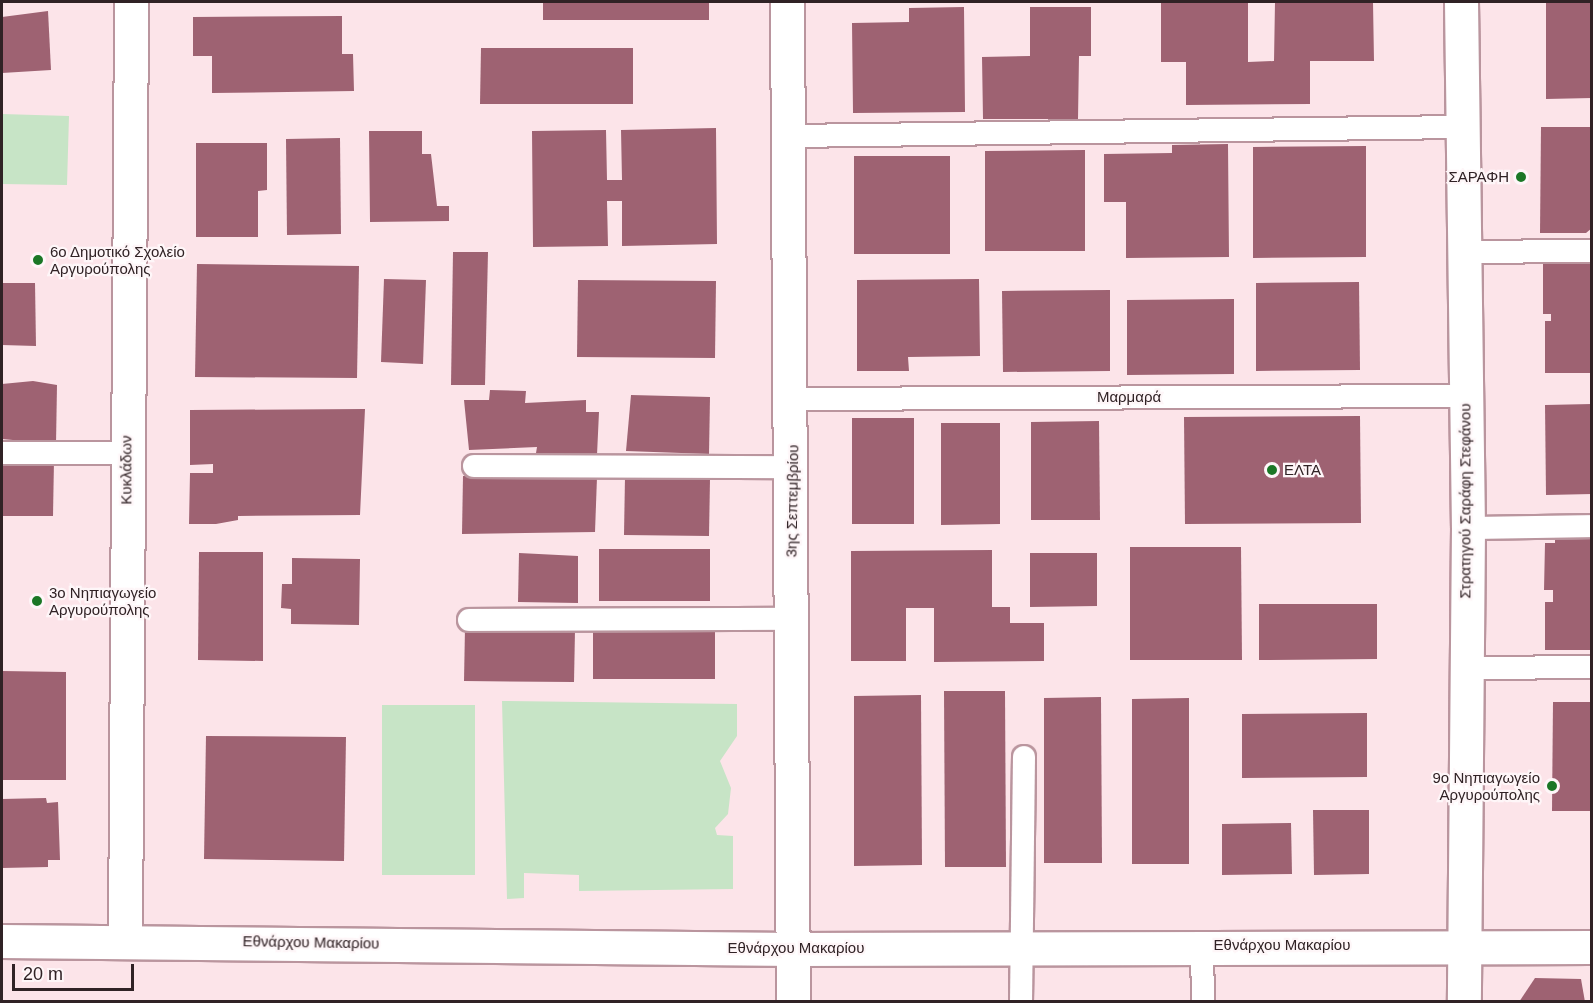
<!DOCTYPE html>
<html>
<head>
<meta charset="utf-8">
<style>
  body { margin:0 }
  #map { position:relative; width:1593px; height:1003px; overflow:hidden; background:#fce4e9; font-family:Arial,sans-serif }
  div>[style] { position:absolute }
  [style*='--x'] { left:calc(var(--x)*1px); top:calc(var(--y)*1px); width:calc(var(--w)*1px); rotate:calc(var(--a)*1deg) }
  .green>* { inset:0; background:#c7e4c6 }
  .building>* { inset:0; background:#9e6272 }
  .roads { filter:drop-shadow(2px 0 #ba959e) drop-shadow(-2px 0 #ba959e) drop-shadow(0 2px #ba959e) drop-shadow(0 -2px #ba959e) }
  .service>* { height:22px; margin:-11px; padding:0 11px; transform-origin:11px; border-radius:11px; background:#fff }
  .minor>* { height:33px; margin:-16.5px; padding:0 16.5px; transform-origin:16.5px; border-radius:16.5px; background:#fff }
  .tertiary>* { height:33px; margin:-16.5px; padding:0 16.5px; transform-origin:16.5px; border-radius:16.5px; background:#fff }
  .dots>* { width:16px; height:16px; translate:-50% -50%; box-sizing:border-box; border:3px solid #fef6f8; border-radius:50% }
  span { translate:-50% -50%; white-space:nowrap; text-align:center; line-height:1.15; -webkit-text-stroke:4.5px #fef6f8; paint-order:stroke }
  .poi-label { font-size:15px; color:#302225 }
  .right { translate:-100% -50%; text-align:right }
  .left { translate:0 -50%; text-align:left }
  .street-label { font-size:15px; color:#302225 }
  .frame { position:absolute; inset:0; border:3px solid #302225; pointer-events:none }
  .scale { position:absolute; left:12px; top:964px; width:122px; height:27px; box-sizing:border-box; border:3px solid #302225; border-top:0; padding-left:8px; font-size:18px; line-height:21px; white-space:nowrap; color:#302225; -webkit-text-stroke:4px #fef6f8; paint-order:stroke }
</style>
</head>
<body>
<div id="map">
  <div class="green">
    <div style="clip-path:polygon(2px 114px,69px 116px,67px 185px,2px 184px)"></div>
    <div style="clip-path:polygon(502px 701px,737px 704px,737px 736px,720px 761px,731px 788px,728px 814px,715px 828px,717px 835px,733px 836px,733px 889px,579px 891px,579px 875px,524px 873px,524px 898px,507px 899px)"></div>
    <div style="clip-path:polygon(382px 705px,475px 705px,475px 875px,382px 875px)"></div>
  </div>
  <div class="building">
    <div style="clip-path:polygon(543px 2px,709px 2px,709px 20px,543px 20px)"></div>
    <div style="clip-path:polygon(1248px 2px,1248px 62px,1274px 61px,1275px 2px,1373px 2px,1374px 61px,1310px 61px,1310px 104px,1186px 105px,1186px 62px,1161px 62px,1161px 3px)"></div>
    <div style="clip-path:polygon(1546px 2px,1592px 2px,1592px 98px,1546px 99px)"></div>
    <div style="clip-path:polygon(964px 7px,965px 112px,853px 113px,852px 23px,909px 22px,909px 8px)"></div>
    <div style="clip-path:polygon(1030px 7px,1091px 7px,1091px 56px,1079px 56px,1078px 119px,983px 119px,982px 57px,1030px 56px)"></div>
    <div style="clip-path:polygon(48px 11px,51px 70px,2px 73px,2px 17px)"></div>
    <div style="clip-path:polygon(342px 16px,342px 54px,353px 54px,354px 91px,212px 93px,212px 56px,193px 56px,193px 17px)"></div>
    <div style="clip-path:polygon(481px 48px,633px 48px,633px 104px,480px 104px)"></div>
    <div style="clip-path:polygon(1541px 127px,1592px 127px,1592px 228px,1586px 233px,1540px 233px)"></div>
    <div style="clip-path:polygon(716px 128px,717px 244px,622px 246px,622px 201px,607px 201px,608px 246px,533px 247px,532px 131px,606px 130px,607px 180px,622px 180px,621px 130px)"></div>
    <div style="clip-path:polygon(369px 131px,422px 131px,422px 154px,431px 154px,437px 206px,449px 206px,449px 221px,370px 222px)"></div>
    <div style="clip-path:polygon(340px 138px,341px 234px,287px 235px,286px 139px)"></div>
    <div style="clip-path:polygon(196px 143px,267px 143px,267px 190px,258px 191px,258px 237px,196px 237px)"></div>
    <div style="clip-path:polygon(1228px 144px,1229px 257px,1126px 258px,1126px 202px,1104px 202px,1104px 154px,1172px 153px,1172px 145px)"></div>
    <div style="clip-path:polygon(1366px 146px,1366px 257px,1253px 258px,1253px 147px)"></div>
    <div style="clip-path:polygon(1085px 150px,1085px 251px,985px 251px,985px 151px)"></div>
    <div style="clip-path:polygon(854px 156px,950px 156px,950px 254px,854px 254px)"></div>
    <div style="clip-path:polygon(453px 252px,488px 252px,485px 385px,451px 385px)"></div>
    <div style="clip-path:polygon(1543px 262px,1592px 262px,1592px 373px,1545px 373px,1545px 321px,1551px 321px,1551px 314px,1543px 314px)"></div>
    <div style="clip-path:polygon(197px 264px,359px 266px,357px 378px,195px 377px)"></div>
    <div style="clip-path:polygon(384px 279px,426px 280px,423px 364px,381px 362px)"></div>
    <div style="clip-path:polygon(979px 279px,980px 356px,908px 357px,909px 371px,857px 371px,857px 280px)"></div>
    <div style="clip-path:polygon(578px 280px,716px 281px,715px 358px,577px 357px)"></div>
    <div style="clip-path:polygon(1359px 282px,1360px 370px,1256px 371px,1256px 283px)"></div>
    <div style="clip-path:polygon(2px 283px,35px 283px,36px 346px,2px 345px)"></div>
    <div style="clip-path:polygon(1110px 290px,1110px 371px,1003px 372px,1002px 291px)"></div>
    <div style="clip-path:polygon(1234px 299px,1234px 374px,1127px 375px,1127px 300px)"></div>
    <div style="clip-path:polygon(33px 381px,57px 385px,56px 444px,2px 439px,2px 384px)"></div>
    <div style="clip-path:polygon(490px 390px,526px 391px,525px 403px,586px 400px,586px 412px,599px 412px,597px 455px,536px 453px,537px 447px,469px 450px,464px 400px,489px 400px)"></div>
    <div style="clip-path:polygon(631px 395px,710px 397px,709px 454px,626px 451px)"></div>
    <div style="clip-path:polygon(1592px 404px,1592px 494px,1546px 495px,1545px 405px)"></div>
    <div style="clip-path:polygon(365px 409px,360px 515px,238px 516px,238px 520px,216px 524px,189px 524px,190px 473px,213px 473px,213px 464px,190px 465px,190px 410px)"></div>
    <div style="clip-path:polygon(1360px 416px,1361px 523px,1185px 524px,1184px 417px)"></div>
    <div style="clip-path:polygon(852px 418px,914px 418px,914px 524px,852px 524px)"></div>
    <div style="clip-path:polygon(1099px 421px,1100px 520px,1031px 520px,1031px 422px)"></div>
    <div style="clip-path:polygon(941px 423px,1000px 423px,1000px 524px,941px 525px)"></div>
    <div style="clip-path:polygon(2px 460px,54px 460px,53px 516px,2px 516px)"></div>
    <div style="clip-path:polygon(463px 476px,597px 477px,595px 532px,462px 534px)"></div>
    <div style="clip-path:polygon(625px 477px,710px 479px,709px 536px,624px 535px)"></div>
    <div style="clip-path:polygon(1555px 535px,1592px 535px,1592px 650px,1545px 650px,1545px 602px,1553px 602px,1553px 590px,1544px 590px,1545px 543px,1555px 543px)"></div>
    <div style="clip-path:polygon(1130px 547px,1241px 547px,1242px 660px,1130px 660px)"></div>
    <div style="clip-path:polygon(599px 549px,710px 549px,710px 601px,599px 601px)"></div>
    <div style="clip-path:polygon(992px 550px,992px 607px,1010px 607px,1010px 623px,1044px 623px,1044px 661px,934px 662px,934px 608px,906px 608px,906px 661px,851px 661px,851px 551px)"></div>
    <div style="clip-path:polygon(199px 552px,263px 552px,263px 661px,198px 660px)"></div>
    <div style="clip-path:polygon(519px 553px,578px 556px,578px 603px,518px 602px)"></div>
    <div style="clip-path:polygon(1030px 553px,1097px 553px,1097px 606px,1030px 607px)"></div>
    <div style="clip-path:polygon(292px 558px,360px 559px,359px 625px,291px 624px,291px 609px,281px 608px,282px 584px,292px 584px)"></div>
    <div style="clip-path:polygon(1259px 604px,1377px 604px,1377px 659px,1259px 660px)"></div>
    <div style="clip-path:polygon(465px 628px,575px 630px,574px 682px,464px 681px)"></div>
    <div style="clip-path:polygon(593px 628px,715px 628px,715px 679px,593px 679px)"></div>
    <div style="clip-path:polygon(2px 671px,66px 672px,66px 780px,2px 780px)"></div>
    <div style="clip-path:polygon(944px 691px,1005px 691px,1006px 867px,945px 867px)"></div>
    <div style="clip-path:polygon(921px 695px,922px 865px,854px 866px,854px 696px)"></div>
    <div style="clip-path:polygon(1101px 697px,1102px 863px,1044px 863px,1044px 698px)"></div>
    <div style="clip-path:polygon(1189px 698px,1189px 864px,1132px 864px,1132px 699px)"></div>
    <div style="clip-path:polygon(1553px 702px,1592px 702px,1592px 811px,1552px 811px)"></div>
    <div style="clip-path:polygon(1367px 713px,1367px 777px,1242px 778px,1242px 714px)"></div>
    <div style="clip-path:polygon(206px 736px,346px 737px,344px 861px,204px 859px)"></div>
    <div style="clip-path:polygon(46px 798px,47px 803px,58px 802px,60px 860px,48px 860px,48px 867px,2px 868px,2px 799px)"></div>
    <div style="clip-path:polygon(1313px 810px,1369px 810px,1369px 874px,1314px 875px)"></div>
    <div style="clip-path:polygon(1291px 823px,1292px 874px,1222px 875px,1222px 824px)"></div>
    <div style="clip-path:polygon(1535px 978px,1581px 979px,1585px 1002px,1519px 1002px)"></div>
  </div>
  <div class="roads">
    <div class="service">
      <div style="--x:790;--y:136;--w:673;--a:-0.77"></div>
      <div style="--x:1466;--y:252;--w:126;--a:-0.5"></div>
      <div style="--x:793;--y:399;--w:672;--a:-0.26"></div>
      <div style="--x:2;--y:453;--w:124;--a:0"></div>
      <div style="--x:474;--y:466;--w:318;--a:0.2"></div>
      <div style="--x:1468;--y:528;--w:124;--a:-0.9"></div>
      <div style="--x:469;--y:620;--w:322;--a:-0.2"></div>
      <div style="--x:1464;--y:668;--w:128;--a:-0.4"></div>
      <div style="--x:1202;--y:946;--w:56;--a:89"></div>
      <div style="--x:1021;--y:1002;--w:245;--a:-89.3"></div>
    </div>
    <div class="minor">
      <div style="--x:787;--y:2;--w:1000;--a:89.66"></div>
      <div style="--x:125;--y:938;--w:936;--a:-89.63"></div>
      <div style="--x:2;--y:941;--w:792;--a:0.58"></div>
      <div style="--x:794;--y:949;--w:798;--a:-0.14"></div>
    </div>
    <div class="tertiary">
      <div style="--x:1461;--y:2;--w:526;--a:89.24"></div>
      <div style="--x:1468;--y:528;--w:474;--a:90.5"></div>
    </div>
  </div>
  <div class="dots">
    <div style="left:1521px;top:177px;background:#1b7726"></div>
    <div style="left:38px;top:260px;background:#1b7726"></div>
    <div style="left:1272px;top:470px;background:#1b7726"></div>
    <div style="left:37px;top:601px;background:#1b7726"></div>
    <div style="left:1552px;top:786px;background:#1b7726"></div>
  </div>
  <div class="poi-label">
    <span class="right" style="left:1509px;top:177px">ΣΑΡΑΦΗ</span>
    <span class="left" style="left:50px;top:260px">6ο Δημοτικό Σχολείο<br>Αργυρούπολης</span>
    <span class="left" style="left:1284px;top:470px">ΕΛΤΑ</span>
    <span class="left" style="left:49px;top:601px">3ο Νηπιαγωγείο<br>Αργυρούπολης</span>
    <span class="right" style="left:1540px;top:786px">9ο Νηπιαγωγείο<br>Αργυρούπολης</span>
  </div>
  <div class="street-label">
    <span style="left:1129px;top:397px">Μαρμαρά</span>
    <span style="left:126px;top:470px;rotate:-90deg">Κυκλάδων</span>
    <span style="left:792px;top:501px;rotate:-89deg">3ης Σεπτεμβρίου</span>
    <span style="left:1465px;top:501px;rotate:-90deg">Στρατηγού Σαράφη Στεφάνου</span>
    <span style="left:311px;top:942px;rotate:1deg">Εθνάρχου Μακαρίου</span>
    <span style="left:1282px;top:945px">Εθνάρχου Μακαρίου</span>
    <span style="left:796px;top:948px">Εθνάρχου Μακαρίου</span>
  </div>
  <div class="frame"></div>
  <div class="scale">20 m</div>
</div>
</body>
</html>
